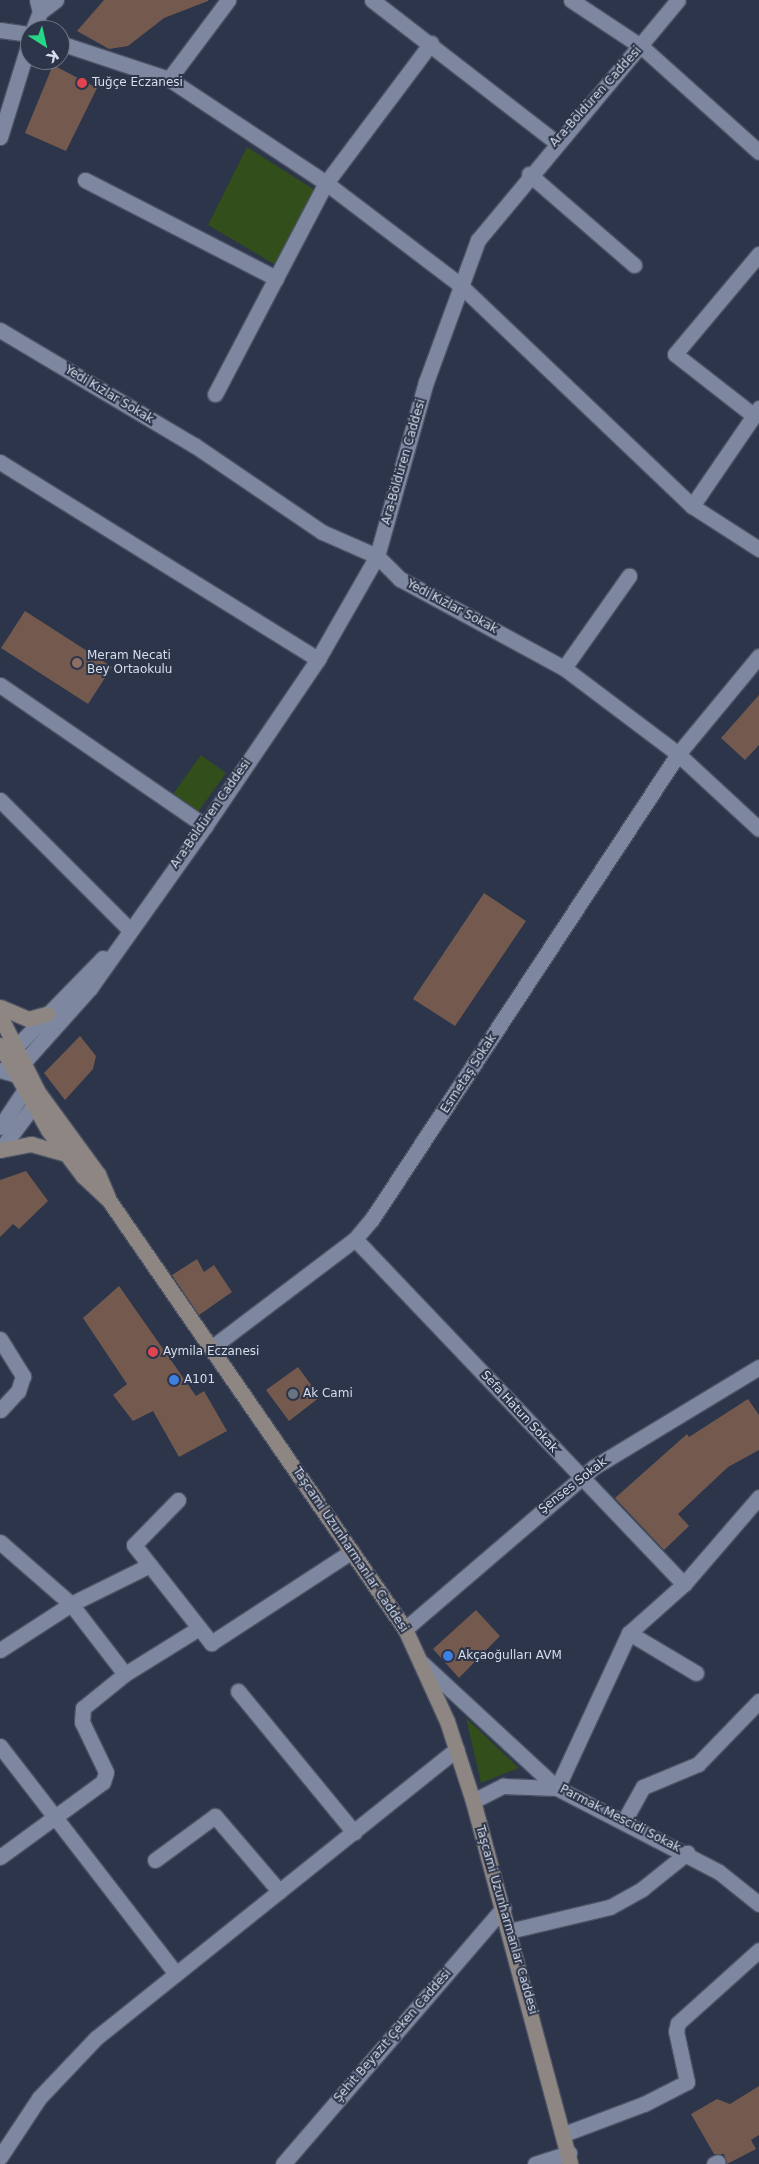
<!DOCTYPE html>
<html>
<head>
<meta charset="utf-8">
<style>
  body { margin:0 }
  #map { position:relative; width:759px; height:2164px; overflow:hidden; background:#2c354a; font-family:"DejaVu Sans",sans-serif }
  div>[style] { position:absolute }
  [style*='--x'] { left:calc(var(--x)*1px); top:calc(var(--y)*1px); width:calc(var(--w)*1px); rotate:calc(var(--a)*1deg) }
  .green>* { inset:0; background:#314e1b }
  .building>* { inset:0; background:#745a4e }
  .roads { filter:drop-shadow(1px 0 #4b5264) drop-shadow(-1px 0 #4b5264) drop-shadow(0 1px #4b5264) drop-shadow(0 -1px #4b5264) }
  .minor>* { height:15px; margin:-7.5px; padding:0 7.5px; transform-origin:7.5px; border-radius:7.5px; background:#7d88a0 }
  .tertiary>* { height:15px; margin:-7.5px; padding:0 7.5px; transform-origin:7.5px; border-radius:7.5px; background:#7d88a0 }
  .secondary>* { height:15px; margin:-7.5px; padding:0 7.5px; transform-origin:7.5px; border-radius:7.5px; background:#8e8683 }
  .dots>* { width:14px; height:14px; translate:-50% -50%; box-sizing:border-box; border:2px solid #2c354a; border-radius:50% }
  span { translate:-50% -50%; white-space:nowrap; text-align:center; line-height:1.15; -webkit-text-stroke:4px #2c354a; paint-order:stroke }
  .poi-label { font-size:12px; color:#d7ddea }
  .left { translate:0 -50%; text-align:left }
  .street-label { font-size:12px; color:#d7ddea }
  .north { position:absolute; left:20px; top:20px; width:50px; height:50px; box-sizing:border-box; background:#2c354a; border:1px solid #70788a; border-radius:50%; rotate:145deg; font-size:14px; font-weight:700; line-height:20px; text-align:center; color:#d7ddea }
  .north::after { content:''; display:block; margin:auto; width:18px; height:22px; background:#26d886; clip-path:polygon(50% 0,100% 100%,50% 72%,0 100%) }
</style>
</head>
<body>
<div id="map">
  <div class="green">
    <div style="clip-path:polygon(247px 147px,318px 192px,274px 264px,208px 225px)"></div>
    <div style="clip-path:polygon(201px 755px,226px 773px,198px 812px,173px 794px)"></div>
    <div style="clip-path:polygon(466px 1718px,519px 1768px,481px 1783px)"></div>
  </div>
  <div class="building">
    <div style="clip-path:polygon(104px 0,208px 0,208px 1px,164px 18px,128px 46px,109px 49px,77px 31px)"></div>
    <div style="clip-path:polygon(53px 65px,97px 88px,66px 151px,25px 133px)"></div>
    <div style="clip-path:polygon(25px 611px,112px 667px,88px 704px,1px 648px)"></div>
    <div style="clip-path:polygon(759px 695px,759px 745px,745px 760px,721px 738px)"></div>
    <div style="clip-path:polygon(484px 893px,526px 921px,455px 1026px,413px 999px)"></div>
    <div style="clip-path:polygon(80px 1036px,96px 1056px,93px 1069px,65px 1100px,44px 1073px)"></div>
    <div style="clip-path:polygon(26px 1171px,48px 1201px,19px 1229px,13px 1224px,0 1237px,0 1180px)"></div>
    <div style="clip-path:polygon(197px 1259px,204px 1272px,214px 1265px,232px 1292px,199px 1315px,172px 1275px)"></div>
    <div style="clip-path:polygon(119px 1286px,196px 1396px,204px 1391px,227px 1431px,179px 1457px,153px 1411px,133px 1421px,113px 1395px,127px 1384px,83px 1318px)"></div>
    <div style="clip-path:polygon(298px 1367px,320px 1397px,289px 1421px,266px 1390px)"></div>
    <div style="clip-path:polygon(748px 1399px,759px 1415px,759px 1450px,728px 1467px,678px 1514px,689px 1526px,664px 1550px,615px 1498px,687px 1434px,689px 1437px)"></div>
    <div style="clip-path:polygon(476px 1610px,500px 1636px,459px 1678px,433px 1649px)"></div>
    <div style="clip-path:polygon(759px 2086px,759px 2135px,751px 2140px,756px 2149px,727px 2164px,724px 2154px,714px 2154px,691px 2114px,717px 2099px,730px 2104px)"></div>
  </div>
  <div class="roads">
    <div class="minor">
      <div style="--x:372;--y:0;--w:232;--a:37.7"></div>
      <div style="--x:571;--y:0;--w:85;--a:33.5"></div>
      <div style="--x:642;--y:47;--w:157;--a:41.9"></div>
      <div style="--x:40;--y:12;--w:20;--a:-37"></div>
      <div style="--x:0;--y:30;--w:30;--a:8"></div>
      <div style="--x:60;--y:43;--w:115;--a:18.3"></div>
      <div style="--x:169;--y:79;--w:188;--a:33.5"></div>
      <div style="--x:326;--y:183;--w:167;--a:37.2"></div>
      <div style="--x:459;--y:284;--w:322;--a:43.6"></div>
      <div style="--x:692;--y:506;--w:80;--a:32.7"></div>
      <div style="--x:169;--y:79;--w:99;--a:-53.2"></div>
      <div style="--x:529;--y:174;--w:139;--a:40.9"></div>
      <div style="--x:85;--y:180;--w:215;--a:27.2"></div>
      <div style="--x:0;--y:330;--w:226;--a:30.7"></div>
      <div style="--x:194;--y:445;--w:155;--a:34.2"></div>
      <div style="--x:322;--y:532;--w:60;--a:23.6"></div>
      <div style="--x:377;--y:556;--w:33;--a:45"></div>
      <div style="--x:400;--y:579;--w:187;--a:28.5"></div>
      <div style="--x:564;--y:668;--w:143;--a:37"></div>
      <div style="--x:678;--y:754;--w:110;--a:42.8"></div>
      <div style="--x:215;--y:394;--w:238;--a:-62.3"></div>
      <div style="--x:326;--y:183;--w:175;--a:-53.1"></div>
      <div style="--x:753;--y:415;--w:99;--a:-142"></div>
      <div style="--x:675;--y:354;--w:131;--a:-50"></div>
      <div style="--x:0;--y:462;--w:374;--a:31.8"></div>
      <div style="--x:692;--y:506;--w:119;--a:-55.6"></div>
      <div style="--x:564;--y:668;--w:113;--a:-54.8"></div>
      <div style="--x:0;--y:685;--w:249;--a:34.5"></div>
      <div style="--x:0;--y:800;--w:184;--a:45"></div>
      <div style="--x:0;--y:1070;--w:26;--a:16"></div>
      <div style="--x:355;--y:1239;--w:477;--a:46.4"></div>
      <div style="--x:0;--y:1339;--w:44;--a:58.1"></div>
      <div style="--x:23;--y:1376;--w:16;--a:108"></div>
      <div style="--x:18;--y:1391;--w:26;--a:133"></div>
      <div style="--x:211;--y:1348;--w:181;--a:-37.1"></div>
      <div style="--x:355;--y:1239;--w:26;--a:-50"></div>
      <div style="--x:372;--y:1219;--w:557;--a:-56.65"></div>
      <div style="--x:678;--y:754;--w:127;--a:-50.4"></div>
      <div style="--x:178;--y:1500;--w:63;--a:134.4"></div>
      <div style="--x:134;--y:1545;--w:125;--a:51.8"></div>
      <div style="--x:211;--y:1643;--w:168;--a:-33.1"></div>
      <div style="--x:0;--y:1542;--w:94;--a:41.1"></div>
      <div style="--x:71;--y:1604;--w:88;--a:52.4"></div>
      <div style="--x:125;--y:1674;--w:87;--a:-31.9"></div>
      <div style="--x:405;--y:1629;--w:249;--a:-40.6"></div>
      <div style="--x:594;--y:1467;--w:193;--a:-31.2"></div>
      <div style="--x:629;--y:1633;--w:78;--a:30.8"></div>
      <div style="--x:0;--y:1650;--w:85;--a:-32.9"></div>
      <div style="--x:71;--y:1604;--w:88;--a:-26.3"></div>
      <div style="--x:422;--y:1663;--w:184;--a:42.8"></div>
      <div style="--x:557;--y:1788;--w:182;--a:27.4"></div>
      <div style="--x:719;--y:1872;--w:51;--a:38.7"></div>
      <div style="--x:238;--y:1691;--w:183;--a:50.6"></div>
      <div style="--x:0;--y:1746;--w:288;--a:52.3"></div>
      <div style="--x:473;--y:1801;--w:34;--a:-27"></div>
      <div style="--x:503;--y:1786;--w:54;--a:2.1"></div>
      <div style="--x:557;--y:1788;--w:171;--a:-65.1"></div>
      <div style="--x:629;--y:1633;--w:74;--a:-41.7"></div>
      <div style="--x:684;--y:1584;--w:115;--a:-49.2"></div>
      <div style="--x:624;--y:1821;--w:39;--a:-61"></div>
      <div style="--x:643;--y:1787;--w:60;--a:-22.7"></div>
      <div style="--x:698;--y:1764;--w:88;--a:-45.9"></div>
      <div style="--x:0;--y:1857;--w:127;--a:-36.1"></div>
      <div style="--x:103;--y:1782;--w:10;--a:-73"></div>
      <div style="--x:106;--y:1772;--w:55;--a:-115.6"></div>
      <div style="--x:82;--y:1722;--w:14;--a:-86"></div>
      <div style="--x:83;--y:1708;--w:54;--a:-39"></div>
      <div style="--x:155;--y:1860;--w:74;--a:-36.3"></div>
      <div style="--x:215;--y:1816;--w:99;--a:49.5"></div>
      <div style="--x:509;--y:1931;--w:104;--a:-13.4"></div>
      <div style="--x:610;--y:1907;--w:37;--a:-29"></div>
      <div style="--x:642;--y:1889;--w:58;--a:-38.7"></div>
      <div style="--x:564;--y:2134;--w:85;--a:-20.6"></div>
      <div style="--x:644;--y:2104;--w:48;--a:-27.1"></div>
      <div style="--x:687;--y:2082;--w:52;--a:-102.2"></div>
      <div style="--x:676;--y:2031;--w:8;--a:-76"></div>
      <div style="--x:678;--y:2023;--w:109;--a:-42"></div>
      <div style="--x:0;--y:2157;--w:71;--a:-56.5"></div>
      <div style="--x:39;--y:2098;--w:83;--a:-46.5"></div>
      <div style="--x:96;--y:2038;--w:462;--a:-38.7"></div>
      <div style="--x:535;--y:2164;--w:36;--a:-18"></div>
      <div style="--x:714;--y:2164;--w:4;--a:-27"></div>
    </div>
    <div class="tertiary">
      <div style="--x:33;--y:30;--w:19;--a:-69"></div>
      <div style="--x:40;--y:12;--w:12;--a:-104"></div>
      <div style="--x:0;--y:137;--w:102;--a:-72.8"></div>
      <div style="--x:7;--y:1056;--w:137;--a:-45.6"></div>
      <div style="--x:15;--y:1072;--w:113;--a:-48.2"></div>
      <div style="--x:90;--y:988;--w:199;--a:-54.6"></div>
      <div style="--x:205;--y:826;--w:202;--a:-55.9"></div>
      <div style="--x:318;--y:659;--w:119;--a:-60.2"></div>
      <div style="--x:377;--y:556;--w:181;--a:-74.3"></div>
      <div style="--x:426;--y:382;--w:151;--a:-69.9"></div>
      <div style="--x:478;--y:240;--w:312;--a:-50.2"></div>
      <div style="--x:0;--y:1127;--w:43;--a:-56.3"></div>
      <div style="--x:0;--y:1150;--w:55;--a:-53.1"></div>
      <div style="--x:283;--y:2164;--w:338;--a:-49.3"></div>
    </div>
    <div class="secondary">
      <div style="--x:0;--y:1007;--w:30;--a:23"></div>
      <div style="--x:28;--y:1019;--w:20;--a:-15"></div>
      <div style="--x:0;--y:1016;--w:85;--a:63.4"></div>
      <div style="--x:38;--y:1092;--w:102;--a:53.8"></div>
      <div style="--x:98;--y:1174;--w:25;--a:67"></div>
      <div style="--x:0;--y:1045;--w:98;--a:60.5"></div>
      <div style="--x:48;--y:1130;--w:58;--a:52.7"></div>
      <div style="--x:83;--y:1176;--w:34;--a:43"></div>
      <div style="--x:108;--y:1199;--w:523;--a:55.37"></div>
      <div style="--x:405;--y:1629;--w:101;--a:65.5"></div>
      <div style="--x:447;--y:1721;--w:84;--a:72"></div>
      <div style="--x:473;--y:1801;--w:376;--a:75"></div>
      <div style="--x:0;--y:1150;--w:32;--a:-11"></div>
      <div style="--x:31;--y:1144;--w:35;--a:16"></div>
    </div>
  </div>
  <div class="dots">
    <div style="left:82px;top:83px;background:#e0444e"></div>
    <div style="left:77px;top:663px;background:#8d6e63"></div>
    <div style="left:153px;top:1352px;background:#e0444e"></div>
    <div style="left:174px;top:1380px;background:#3f7fe0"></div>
    <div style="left:293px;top:1394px;background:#6b7280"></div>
    <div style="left:448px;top:1656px;background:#3f7fe0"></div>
  </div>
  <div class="poi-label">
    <span class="left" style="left:92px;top:83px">Tuğçe Eczanesi</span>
    <span class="left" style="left:87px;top:663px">Meram Necati<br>Bey Ortaokulu</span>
    <span class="left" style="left:163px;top:1352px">Aymila Eczanesi</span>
    <span class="left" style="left:184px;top:1380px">A101</span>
    <span class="left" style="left:303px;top:1394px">Ak Cami</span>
    <span class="left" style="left:458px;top:1656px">Akçaoğulları AVM</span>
  </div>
  <div class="street-label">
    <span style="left:596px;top:97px;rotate:-48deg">Ara-Böldüren Caddesi</span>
    <span style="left:109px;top:395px;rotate:31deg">Yedi Kızlar Sokak</span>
    <span style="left:404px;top:462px;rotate:-74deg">Ara-Böldüren Caddesi</span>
    <span style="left:452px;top:607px;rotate:28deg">Yedi Kızlar Sokak</span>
    <span style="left:211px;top:814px;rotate:-55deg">Ara-Böldüren Caddesi</span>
    <span style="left:469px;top:1074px;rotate:-57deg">Esmetaş Sokak</span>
    <span style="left:519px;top:1412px;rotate:47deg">Sefa Hatun Sokak</span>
    <span style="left:573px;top:1486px;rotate:-38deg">Şenses Sokak</span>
    <span style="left:350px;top:1550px;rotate:56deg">Taşcami Uzunharmanlar Caddesi</span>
    <span style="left:620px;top:1819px;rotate:27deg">Parmak Mescidi Sokak</span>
    <span style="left:506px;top:1920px;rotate:74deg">Taşcami Uzunharmanlar Caddesi</span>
    <span style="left:393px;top:2036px;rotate:-49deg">Şehit Beyazıt Çeken Caddesi</span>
  </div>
  <div class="north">K</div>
</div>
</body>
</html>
